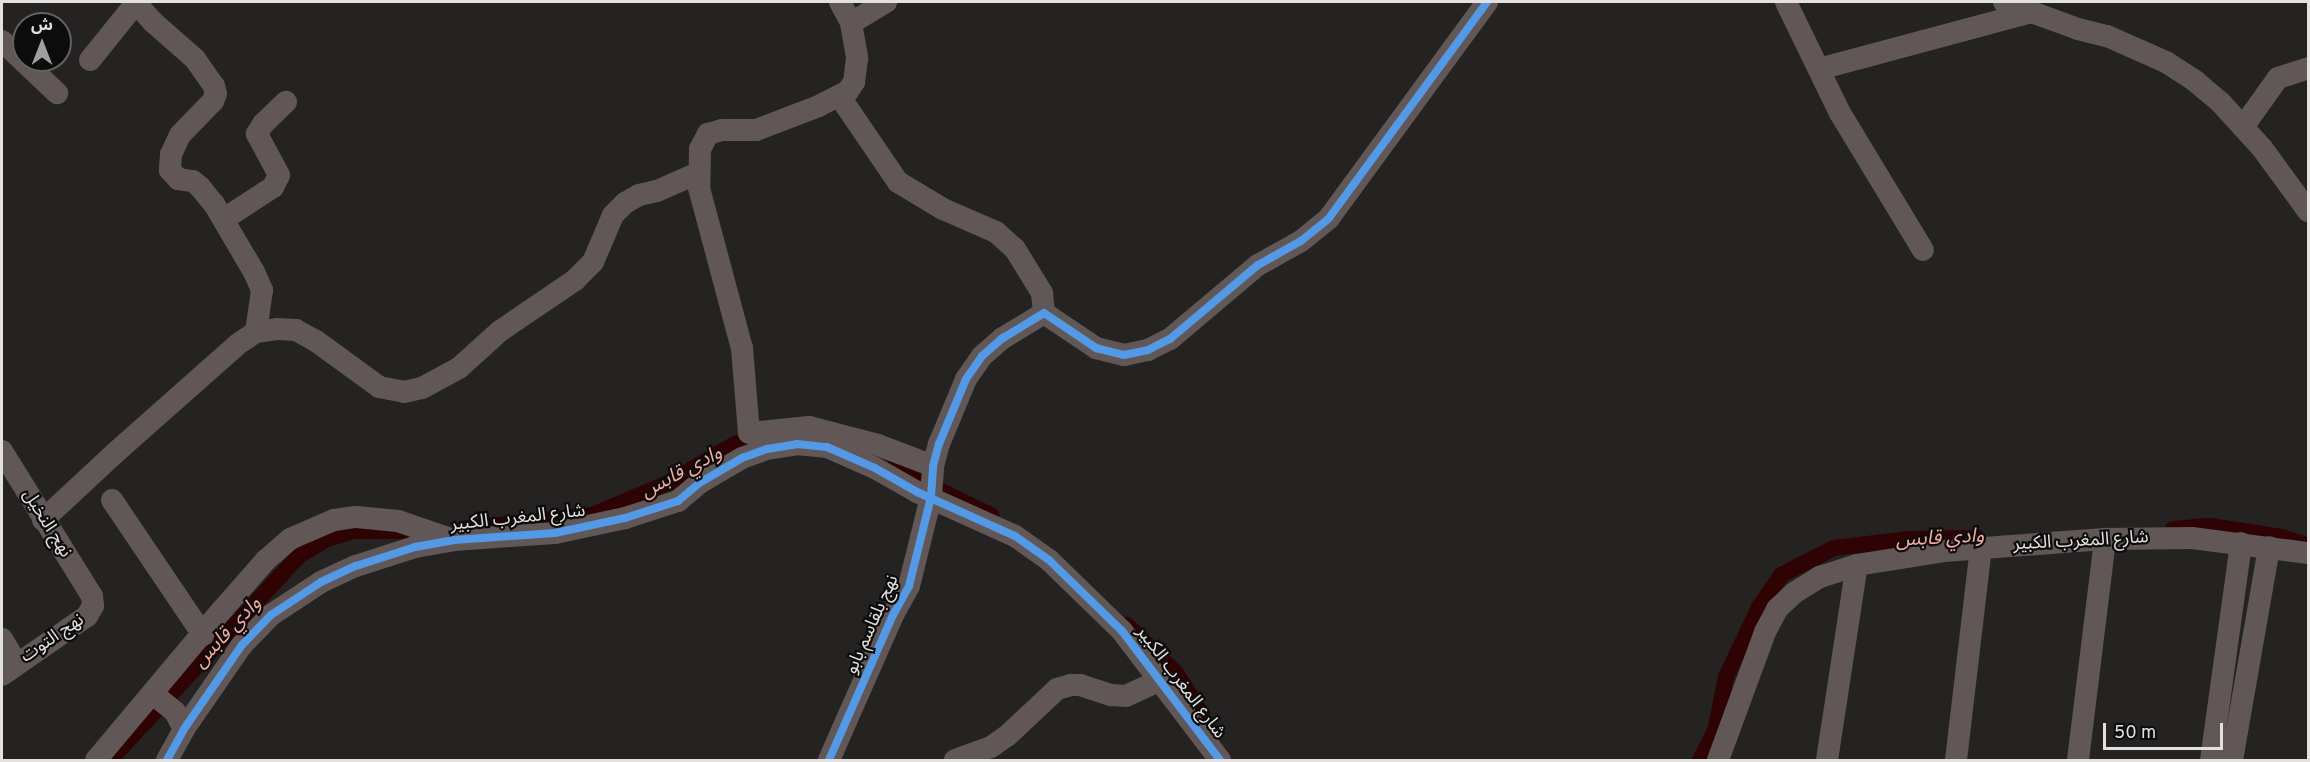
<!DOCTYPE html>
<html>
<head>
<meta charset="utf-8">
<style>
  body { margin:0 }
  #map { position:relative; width:2310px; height:762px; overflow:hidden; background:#242322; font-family:Overpass,"Noto Sans Arabic",sans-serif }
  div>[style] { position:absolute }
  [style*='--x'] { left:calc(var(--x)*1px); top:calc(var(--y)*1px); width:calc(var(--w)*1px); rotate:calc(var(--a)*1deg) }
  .canal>* { height:16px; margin:-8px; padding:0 8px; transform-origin:8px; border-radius:8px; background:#2f0303 }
  .minor>* { height:22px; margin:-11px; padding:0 11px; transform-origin:11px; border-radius:11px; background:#605756 }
  .cycleway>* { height:8px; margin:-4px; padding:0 4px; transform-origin:4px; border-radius:4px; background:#5399e6 }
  span { translate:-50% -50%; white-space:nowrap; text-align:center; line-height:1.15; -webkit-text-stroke:4.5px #0d0c0c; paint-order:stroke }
  .street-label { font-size:18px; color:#e3e0e0 }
  .water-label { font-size:20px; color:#f7ab9e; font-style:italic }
  .frame { position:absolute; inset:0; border:3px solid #e3e0e0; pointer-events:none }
  .north { position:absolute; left:12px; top:12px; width:60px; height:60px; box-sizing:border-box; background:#0d0c0c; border:2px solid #636161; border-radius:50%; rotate:0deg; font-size:16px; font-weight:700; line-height:24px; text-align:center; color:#e3e0e0 }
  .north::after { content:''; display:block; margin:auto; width:21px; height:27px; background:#a09e9e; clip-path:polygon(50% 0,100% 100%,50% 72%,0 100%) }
  .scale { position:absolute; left:2103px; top:723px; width:120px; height:27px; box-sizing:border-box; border:3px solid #e3e0e0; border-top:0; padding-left:8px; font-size:18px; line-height:21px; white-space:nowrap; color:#e3e0e0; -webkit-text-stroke:4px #0d0c0c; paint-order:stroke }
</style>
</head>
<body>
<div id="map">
  <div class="canal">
    <div style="--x:893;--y:468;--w:109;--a:25.6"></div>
    <div style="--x:462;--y:529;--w:131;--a:-6.1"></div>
    <div style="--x:592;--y:515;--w:82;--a:-22.8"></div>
    <div style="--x:668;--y:483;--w:78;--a:-30.2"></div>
    <div style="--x:735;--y:444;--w:29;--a:-16"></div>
    <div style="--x:2173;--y:529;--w:38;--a:-5"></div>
    <div style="--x:2211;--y:526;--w:71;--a:8.9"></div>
    <div style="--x:2281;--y:537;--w:27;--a:17"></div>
    <div style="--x:1127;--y:625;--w:69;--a:44.4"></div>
    <div style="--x:1176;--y:673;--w:43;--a:57.4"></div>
    <div style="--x:1199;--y:709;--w:31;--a:68"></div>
    <div style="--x:110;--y:760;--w:278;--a:-47.2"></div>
    <div style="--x:299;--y:556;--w:33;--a:-31"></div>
    <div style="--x:327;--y:539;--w:27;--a:-17"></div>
    <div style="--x:353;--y:531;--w:51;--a:0"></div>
    <div style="--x:1700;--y:760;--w:33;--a:-63"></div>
    <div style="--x:1715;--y:731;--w:55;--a:-78.5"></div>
    <div style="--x:1726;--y:677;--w:77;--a:-64.8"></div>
    <div style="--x:1759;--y:607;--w:39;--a:-55"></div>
    <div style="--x:1781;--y:575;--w:59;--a:-27"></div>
    <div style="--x:1834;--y:548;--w:76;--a:-6.8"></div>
    <div style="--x:1909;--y:539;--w:68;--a:-0.8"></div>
  </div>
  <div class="minor">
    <div style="--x:135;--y:2;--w:27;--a:48"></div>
    <div style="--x:153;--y:22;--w:56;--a:41.4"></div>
    <div style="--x:195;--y:59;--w:33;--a:55"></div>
    <div style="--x:214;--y:86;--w:8;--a:76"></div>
    <div style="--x:216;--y:94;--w:8;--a:113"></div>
    <div style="--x:213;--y:101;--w:47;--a:134.1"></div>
    <div style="--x:180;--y:135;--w:21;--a:115"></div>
    <div style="--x:171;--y:154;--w:16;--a:94"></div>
    <div style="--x:170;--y:170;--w:12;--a:48"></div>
    <div style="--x:178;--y:179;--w:15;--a:8"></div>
    <div style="--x:193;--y:181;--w:9;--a:41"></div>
    <div style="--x:200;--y:187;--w:22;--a:51"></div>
    <div style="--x:214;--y:204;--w:79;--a:59.5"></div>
    <div style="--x:254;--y:272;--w:20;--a:66"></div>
    <div style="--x:262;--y:290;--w:42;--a:98.1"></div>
    <div style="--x:840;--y:2;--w:24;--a:62"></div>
    <div style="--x:851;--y:23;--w:36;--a:80"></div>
    <div style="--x:857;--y:58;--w:24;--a:97"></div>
    <div style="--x:854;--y:82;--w:11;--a:124"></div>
    <div style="--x:848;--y:91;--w:33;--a:153"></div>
    <div style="--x:819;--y:106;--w:67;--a:159.1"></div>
    <div style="--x:756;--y:130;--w:34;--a:180"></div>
    <div style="--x:722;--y:130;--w:15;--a:164"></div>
    <div style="--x:708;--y:134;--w:17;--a:118"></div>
    <div style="--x:700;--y:149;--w:39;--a:91"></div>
    <div style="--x:699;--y:188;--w:166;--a:75"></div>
    <div style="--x:742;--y:348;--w:85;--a:85.3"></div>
    <div style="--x:749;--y:433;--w:60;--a:-5.7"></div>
    <div style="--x:809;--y:427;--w:71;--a:14.6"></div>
    <div style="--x:878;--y:445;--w:59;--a:20.9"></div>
    <div style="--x:1786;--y:2;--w:123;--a:64.1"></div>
    <div style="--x:1840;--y:113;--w:160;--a:58.8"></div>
    <div style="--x:2004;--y:2;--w:79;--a:20"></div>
    <div style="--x:2078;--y:29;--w:30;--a:14"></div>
    <div style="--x:2107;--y:36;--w:64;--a:23.8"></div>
    <div style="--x:2166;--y:62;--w:35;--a:33"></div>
    <div style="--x:2195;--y:81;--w:34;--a:40"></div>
    <div style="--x:2221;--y:103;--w:61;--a:47.7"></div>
    <div style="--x:2262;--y:148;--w:78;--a:53.9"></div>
    <div style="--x:851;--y:23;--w:41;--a:-31"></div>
    <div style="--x:2;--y:41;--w:76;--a:43.4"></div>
    <div style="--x:90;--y:60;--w:73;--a:-51.1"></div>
    <div style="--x:1819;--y:69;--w:220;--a:-15"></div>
    <div style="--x:840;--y:97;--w:103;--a:55.7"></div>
    <div style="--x:898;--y:182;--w:52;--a:31"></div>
    <div style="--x:943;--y:209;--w:58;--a:23.5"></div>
    <div style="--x:996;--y:232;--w:25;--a:42"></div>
    <div style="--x:1015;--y:249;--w:52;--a:58.5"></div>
    <div style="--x:1042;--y:293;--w:20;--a:84"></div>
    <div style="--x:2243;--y:127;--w:60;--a:-54.5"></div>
    <div style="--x:2278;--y:78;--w:32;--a:-18"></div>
    <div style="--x:224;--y:219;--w:59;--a:-33.1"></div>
    <div style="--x:273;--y:187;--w:13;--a:-63"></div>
    <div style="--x:279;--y:175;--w:47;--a:-118.2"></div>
    <div style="--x:257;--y:134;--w:12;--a:-59"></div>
    <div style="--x:263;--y:124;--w:32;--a:-44"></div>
    <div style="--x:2;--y:451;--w:171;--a:58.2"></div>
    <div style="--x:92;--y:596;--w:10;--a:84"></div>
    <div style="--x:93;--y:606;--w:12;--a:121"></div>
    <div style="--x:87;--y:616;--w:103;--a:145.2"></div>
    <div style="--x:112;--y:500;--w:163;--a:56"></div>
    <div style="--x:43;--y:520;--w:98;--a:-42.9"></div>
    <div style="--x:115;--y:453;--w:164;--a:-41.5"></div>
    <div style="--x:238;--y:344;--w:22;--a:-34"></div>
    <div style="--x:256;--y:332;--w:21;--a:-8"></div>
    <div style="--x:277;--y:329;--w:19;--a:3"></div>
    <div style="--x:296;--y:330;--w:23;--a:29"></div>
    <div style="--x:316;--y:341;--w:78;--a:36.1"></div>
    <div style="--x:379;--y:387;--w:25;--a:11"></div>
    <div style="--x:404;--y:392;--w:18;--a:-13"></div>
    <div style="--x:422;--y:388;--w:42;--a:-28.4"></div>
    <div style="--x:459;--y:368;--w:55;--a:-42.1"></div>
    <div style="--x:500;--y:331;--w:91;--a:-34.2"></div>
    <div style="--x:575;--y:280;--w:25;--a:-45"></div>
    <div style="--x:593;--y:262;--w:51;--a:-66.9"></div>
    <div style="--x:613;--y:215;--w:17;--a:-45"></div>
    <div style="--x:625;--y:203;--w:16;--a:-30"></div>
    <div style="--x:639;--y:195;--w:18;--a:-13"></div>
    <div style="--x:657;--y:191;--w:45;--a:-23.7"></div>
    <div style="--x:2;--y:639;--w:29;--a:59"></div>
    <div style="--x:153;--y:694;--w:28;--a:39"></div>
    <div style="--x:175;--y:712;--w:19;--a:62"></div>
    <div style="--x:96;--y:760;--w:196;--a:-50"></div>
    <div style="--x:222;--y:610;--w:67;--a:-48.7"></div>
    <div style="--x:266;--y:560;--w:32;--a:-41"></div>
    <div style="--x:290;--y:539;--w:48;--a:-23.4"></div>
    <div style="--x:334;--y:520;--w:22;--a:-8"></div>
    <div style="--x:356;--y:517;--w:42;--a:5.4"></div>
    <div style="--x:398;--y:521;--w:56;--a:18.8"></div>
    <div style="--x:167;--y:760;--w:35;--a:-61"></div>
    <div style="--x:184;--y:729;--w:102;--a:-55.4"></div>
    <div style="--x:242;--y:645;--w:42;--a:-46"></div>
    <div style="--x:271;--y:615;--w:60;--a:-33.4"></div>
    <div style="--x:321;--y:582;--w:38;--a:-25"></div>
    <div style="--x:356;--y:566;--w:62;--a:-17.9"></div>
    <div style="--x:415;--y:547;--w:40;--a:-10"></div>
    <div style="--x:454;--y:540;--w:101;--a:-4"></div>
    <div style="--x:555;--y:533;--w:72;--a:-12.1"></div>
    <div style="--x:625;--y:518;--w:56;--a:-17.8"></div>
    <div style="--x:678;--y:501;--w:30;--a:-40"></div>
    <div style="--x:701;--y:482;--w:48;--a:-30.3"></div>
    <div style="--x:742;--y:458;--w:27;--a:-20"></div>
    <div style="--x:767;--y:449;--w:30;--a:-9"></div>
    <div style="--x:797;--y:444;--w:30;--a:6"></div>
    <div style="--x:827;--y:447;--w:52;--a:23.6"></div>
    <div style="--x:875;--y:468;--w:48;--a:29.7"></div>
    <div style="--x:917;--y:492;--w:107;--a:24.2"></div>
    <div style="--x:1015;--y:536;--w:42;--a:35.2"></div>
    <div style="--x:1049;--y:560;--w:102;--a:44.2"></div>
    <div style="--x:1122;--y:631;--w:162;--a:52.8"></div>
    <div style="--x:829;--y:760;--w:158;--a:-66.2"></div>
    <div style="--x:893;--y:615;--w:33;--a:-61"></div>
    <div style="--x:909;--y:586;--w:92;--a:-76.1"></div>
    <div style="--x:931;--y:497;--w:31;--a:-86"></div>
    <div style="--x:933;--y:466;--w:23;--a:-75"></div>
    <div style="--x:939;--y:444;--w:70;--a:-67.4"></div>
    <div style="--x:966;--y:379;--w:28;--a:-55"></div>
    <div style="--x:982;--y:356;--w:28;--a:-41"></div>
    <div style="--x:1003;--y:338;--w:48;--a:-31.4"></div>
    <div style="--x:1044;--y:313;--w:63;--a:33.9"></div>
    <div style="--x:1096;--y:348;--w:29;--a:14"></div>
    <div style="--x:1124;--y:355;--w:25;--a:-12"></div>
    <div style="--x:1148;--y:350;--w:25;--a:-27"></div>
    <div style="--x:1170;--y:339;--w:115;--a:-40.1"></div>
    <div style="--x:1258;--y:265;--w:49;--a:-29.2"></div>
    <div style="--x:1301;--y:241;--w:36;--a:-39"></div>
    <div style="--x:1329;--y:218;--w:268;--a:-53.8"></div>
    <div style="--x:955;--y:760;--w:38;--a:-20"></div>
    <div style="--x:991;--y:747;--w:19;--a:-35"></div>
    <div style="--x:1007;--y:736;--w:69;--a:-43.2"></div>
    <div style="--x:1057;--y:689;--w:15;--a:-16"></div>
    <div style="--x:1071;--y:685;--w:9;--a:0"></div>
    <div style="--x:1080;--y:685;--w:33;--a:18"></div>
    <div style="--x:1111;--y:695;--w:15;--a:4"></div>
    <div style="--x:1126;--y:696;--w:35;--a:-25"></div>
    <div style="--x:1718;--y:760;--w:136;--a:-69.8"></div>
    <div style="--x:1765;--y:632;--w:26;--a:-62"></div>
    <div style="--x:1777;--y:609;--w:23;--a:-43"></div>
    <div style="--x:1794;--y:593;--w:31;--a:-32"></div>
    <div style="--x:1820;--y:577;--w:39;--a:-18"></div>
    <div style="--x:1857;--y:565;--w:88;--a:-9.1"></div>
    <div style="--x:1944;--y:551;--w:161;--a:-4.3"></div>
    <div style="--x:2105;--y:539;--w:87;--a:-0.7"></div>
    <div style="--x:2192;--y:538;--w:117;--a:7.4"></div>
    <div style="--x:1827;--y:760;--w:197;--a:-81.3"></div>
    <div style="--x:1956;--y:760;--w:214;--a:-83.3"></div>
    <div style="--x:2078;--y:760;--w:223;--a:-83"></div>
    <div style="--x:2211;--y:760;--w:219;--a:-82.1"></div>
    <div style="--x:2232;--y:760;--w:216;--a:-80.1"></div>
  </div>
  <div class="cycleway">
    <div style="--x:167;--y:760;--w:35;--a:-61"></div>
    <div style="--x:184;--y:729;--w:102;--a:-55.4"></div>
    <div style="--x:242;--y:645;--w:42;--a:-46"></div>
    <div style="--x:271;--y:615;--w:60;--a:-33.4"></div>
    <div style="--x:321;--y:582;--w:38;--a:-25"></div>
    <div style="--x:356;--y:566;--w:62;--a:-17.9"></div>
    <div style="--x:415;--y:547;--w:40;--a:-10"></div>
    <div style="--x:454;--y:540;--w:101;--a:-4"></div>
    <div style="--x:555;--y:533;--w:72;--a:-12.1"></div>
    <div style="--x:625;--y:518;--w:56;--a:-17.8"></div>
    <div style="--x:678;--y:501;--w:30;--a:-40"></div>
    <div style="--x:701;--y:482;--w:48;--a:-30.3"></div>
    <div style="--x:742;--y:458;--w:27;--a:-20"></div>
    <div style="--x:767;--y:449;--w:30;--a:-9"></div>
    <div style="--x:797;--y:444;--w:30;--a:6"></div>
    <div style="--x:827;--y:447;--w:52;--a:23.6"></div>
    <div style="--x:875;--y:468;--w:48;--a:29.7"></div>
    <div style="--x:917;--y:492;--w:107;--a:24.2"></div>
    <div style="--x:1015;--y:536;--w:42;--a:35.2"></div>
    <div style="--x:1049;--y:560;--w:102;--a:44.2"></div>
    <div style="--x:1122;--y:631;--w:162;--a:52.8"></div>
    <div style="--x:829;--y:760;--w:158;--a:-66.2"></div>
    <div style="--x:893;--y:615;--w:33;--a:-61"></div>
    <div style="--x:909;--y:586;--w:92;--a:-76.1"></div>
    <div style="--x:931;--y:497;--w:31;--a:-86"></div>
    <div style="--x:933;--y:466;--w:23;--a:-75"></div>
    <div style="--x:939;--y:444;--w:70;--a:-67.4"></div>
    <div style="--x:966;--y:379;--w:28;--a:-55"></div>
    <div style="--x:982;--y:356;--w:28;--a:-41"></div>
    <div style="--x:1003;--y:338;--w:48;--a:-31.4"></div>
    <div style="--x:1044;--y:313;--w:63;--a:33.9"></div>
    <div style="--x:1096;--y:348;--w:29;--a:14"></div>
    <div style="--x:1124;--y:355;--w:25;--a:-12"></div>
    <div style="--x:1148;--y:350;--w:25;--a:-27"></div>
    <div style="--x:1170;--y:339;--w:115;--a:-40.1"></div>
    <div style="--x:1258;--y:265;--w:49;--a:-29.2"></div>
    <div style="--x:1301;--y:241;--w:36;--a:-39"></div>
    <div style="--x:1329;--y:218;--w:268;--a:-53.8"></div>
  </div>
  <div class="street-label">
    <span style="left:518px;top:519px;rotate:-6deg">شارع المغرب الكبير</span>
    <span style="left:46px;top:524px;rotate:58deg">نهج النخيل</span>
    <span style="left:2081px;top:542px;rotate:-3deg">شارع المغرب الكبير</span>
    <span style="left:873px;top:625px;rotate:-66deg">نهج بلقاسم بابو</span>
    <span style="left:53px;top:639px;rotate:-34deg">نهج التوت</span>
    <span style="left:1180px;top:683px;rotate:53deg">شارع المغرب الكبير</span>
  </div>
  <div class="water-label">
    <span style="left:682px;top:473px;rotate:-28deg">وادي قابس</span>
    <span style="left:1940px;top:539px;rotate:-3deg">وادي قابس</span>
    <span style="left:228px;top:633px;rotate:-47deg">وادي قابس</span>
  </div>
  <div class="frame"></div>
  <div class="north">ش</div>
  <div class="scale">50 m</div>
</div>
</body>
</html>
